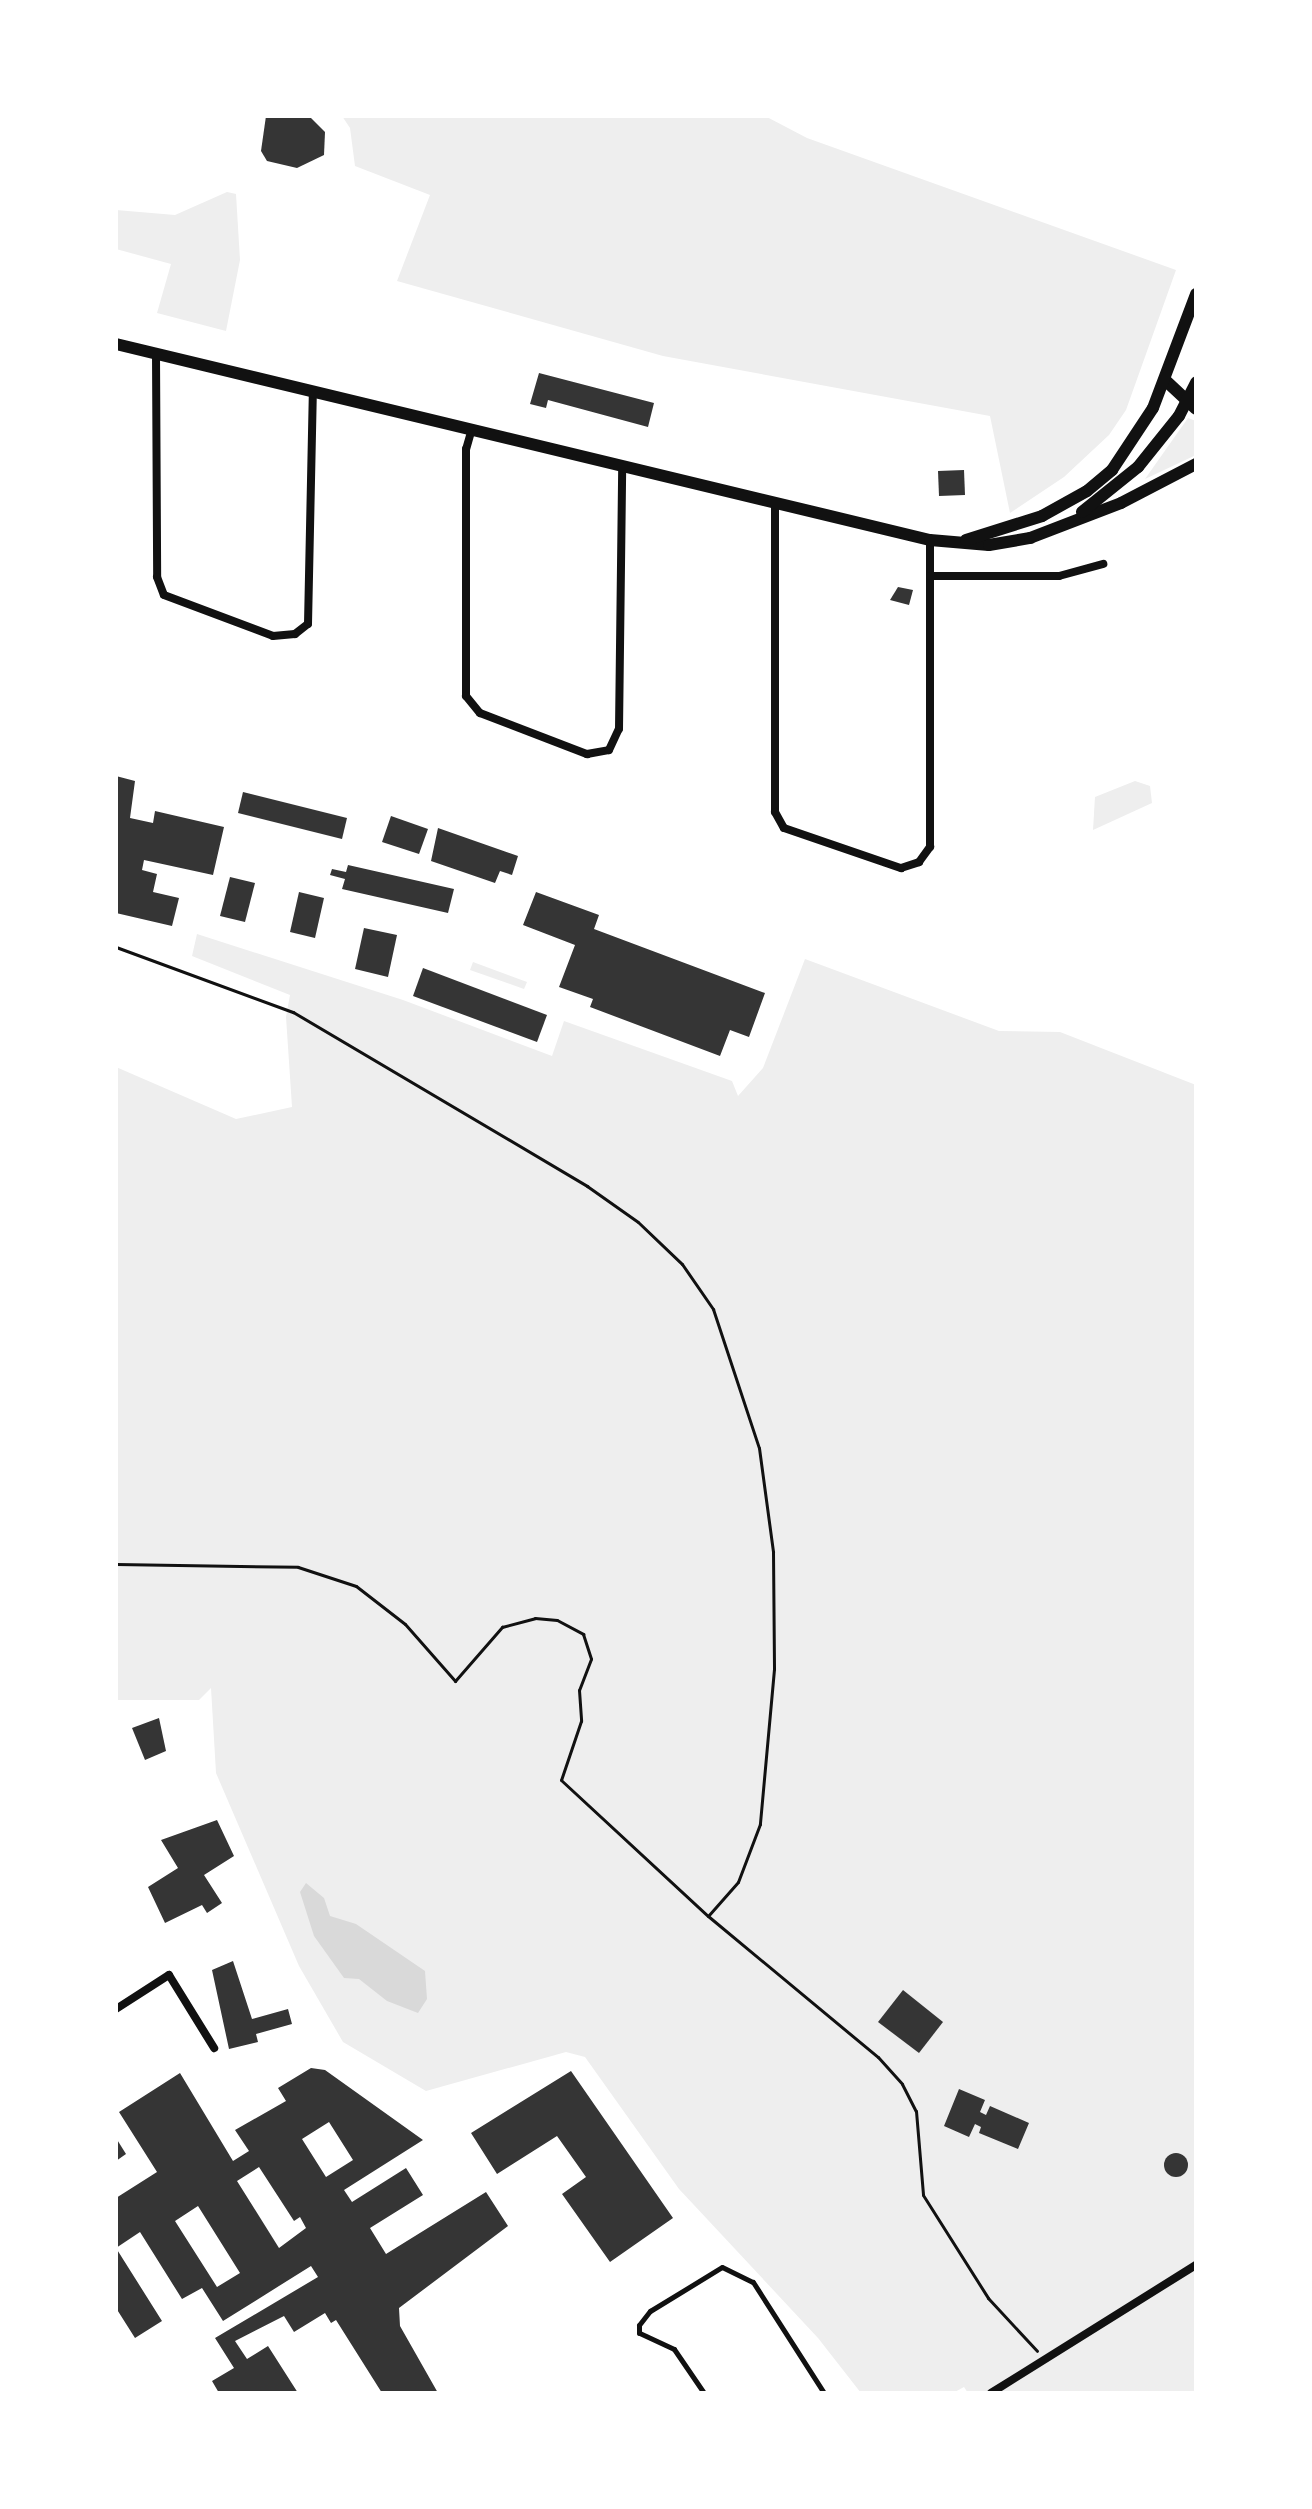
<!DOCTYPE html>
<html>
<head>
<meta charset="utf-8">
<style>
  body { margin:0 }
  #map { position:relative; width:1312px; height:2509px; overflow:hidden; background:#fff; font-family:"Archivo Narrow",sans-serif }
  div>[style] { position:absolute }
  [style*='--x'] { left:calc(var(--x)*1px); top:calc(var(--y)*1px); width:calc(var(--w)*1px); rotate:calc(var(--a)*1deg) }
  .green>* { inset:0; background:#eee }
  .water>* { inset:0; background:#d9d9d9 }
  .building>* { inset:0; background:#353535 }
  .round { border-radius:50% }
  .path>* { height:3px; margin:-1.5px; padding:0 1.5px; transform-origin:1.5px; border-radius:1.5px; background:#111 }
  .service>* { height:5px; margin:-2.5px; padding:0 2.5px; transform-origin:2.5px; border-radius:2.5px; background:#111 }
  .minor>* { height:8px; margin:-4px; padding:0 4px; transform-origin:4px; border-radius:4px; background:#111 }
  .tertiary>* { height:12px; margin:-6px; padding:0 6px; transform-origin:6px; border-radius:6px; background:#111 }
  span { translate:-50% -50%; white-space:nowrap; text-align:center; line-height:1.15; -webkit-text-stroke:8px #fff; paint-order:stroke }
  .frame { position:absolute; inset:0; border:118px solid #fff; pointer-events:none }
</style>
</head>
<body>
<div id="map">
  <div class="green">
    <div style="clip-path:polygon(342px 116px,765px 116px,807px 138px,1176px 270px,1126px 410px,1109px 435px,1064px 477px,1010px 513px,990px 416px,663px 356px,397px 281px,430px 195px,355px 166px,350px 128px)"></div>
    <div style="clip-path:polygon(227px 192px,236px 194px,240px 260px,226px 331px,157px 313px,171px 264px,116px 249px,116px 210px,175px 215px)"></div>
    <div style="clip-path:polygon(1188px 418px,1196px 421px,1196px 455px,1145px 479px)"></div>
    <div style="clip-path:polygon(1135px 781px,1150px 786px,1152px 803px,1093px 830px,1095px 797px)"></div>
    <div style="clip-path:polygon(197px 934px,403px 1000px,552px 1056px,564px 1021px,732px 1081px,738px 1096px,763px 1068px,805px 959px,999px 1031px,1060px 1032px,1196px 1085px,1196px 2393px,968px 2393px,964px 2387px,953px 2393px,861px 2393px,818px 2338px,679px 2189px,585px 2057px,566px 2052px,426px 2091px,343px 2042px,299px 1966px,216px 1773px,211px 1688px,199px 1700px,116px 1700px,116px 1067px,236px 1119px,292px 1107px,286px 1017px,290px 995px,192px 956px)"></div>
    <div style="clip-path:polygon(473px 962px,527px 982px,524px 989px,470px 970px)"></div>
  </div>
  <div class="water">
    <div style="clip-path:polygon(306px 1883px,324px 1898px,330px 1916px,356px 1924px,425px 1971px,427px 1999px,418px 2013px,387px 2001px,359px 1979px,344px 1978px,314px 1936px,300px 1892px)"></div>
  </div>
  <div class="building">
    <div style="clip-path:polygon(266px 116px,309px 116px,325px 132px,324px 155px,297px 168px,267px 161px,261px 151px)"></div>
    <div style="clip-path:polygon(539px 373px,654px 403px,648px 427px,548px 400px,546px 408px,530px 404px)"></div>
    <div style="clip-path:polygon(964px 470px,965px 495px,939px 496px,938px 471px)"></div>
    <div style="clip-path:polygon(898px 587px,913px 590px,909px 605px,890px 600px)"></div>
    <div style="clip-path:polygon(116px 776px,135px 781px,130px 818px,153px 823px,155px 811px,224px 827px,213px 875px,144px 860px,142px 870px,157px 874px,153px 892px,179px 898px,172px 926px,116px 913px)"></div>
    <div style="clip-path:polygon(243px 792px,347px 818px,342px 839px,238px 813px)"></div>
    <div style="clip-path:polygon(391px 816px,428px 829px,419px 854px,382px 842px)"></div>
    <div style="clip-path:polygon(438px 828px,518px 856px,512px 875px,500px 871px,495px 883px,431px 861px)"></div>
    <div style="clip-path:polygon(348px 865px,454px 889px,448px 913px,342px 889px,345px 879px,330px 875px,332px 869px,346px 872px)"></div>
    <div style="clip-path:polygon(230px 877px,255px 883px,245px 922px,220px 916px)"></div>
    <div style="clip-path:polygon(299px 892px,324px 898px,315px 938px,290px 932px)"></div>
    <div style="clip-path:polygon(536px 892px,599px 915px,594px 929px,765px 993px,749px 1037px,730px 1030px,720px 1056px,590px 1007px,593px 999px,559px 987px,575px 945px,523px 925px)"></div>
    <div style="clip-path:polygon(364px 928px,397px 935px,388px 977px,355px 969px)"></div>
    <div style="clip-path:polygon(423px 968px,547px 1015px,537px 1042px,413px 996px)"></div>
    <div style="clip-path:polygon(159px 1718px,166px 1751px,145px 1760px,132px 1728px)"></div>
    <div style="clip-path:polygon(217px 1820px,234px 1856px,204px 1875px,222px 1903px,207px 1913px,202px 1905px,165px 1923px,148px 1887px,178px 1868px,161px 1840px)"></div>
    <div style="clip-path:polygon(233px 1961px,252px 2019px,288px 2009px,292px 2024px,256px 2034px,258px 2042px,229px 2049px,212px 1970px)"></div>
    <div style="clip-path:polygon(903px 1990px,943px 2022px,919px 2053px,878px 2022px)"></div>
    <div style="clip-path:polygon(evenodd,311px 2068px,325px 2070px,423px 2140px,344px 2190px,352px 2202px,406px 2168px,423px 2195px,370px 2228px,386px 2254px,486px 2192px,508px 2226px,399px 2308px,400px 2326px,438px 2393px,382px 2393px,336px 2320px,331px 2323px,325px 2313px,294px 2332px,284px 2316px,235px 2341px,247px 2359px,268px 2346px,298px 2393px,219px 2393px,212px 2381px,234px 2368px,215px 2338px,318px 2277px,311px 2266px,223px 2321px,202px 2288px,182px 2299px,140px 2232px,116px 2248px,162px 2321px,135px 2338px,116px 2308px,116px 2198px,157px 2172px,119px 2112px,180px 2073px,233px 2161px,249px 2151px,235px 2130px,286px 2101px,278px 2088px,311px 2068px,329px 2122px,353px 2160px,326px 2177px,302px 2139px,329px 2122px,311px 2068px,259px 2167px,294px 2221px,300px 2217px,306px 2228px,279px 2248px,237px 2181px,259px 2167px,311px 2068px,198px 2206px,240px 2273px,217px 2287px,175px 2221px,198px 2206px)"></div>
    <div style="clip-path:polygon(571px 2071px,673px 2218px,610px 2262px,562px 2194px,586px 2177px,557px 2136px,497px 2174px,471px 2133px)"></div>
    <div style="clip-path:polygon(959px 2089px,985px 2100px,980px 2112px,986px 2115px,990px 2106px,1029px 2123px,1018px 2149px,979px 2133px,981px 2127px,975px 2124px,969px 2137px,944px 2126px)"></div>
    <div style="clip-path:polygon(116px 2138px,126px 2154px,116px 2161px)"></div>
    <div class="round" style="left:1164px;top:2153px;width:24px;height:24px"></div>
  </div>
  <div class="path">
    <div style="--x:116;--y:947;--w:189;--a:20.2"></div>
    <div style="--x:293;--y:1012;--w:342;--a:30.6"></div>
    <div style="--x:587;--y:1186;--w:62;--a:35.2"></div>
    <div style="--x:638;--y:1222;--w:61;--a:43.7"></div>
    <div style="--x:682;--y:1264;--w:55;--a:55.4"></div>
    <div style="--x:713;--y:1309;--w:146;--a:71.7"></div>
    <div style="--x:759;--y:1448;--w:105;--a:82.3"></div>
    <div style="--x:773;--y:1552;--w:117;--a:89.5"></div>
    <div style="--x:774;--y:1669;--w:156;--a:95.2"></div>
    <div style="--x:760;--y:1824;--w:62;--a:110.8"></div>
    <div style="--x:738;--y:1882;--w:45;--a:131.4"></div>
    <div style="--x:116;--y:1564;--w:182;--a:0.9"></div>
    <div style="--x:298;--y:1567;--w:61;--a:18.1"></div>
    <div style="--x:356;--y:1586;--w:62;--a:37.8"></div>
    <div style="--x:405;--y:1624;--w:76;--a:48.7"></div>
    <div style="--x:455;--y:1681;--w:72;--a:-49"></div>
    <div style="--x:502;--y:1627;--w:34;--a:-15"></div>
    <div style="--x:535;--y:1618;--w:22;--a:5"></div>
    <div style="--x:557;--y:1620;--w:30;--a:28"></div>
    <div style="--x:583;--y:1634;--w:26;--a:72"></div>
    <div style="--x:591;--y:1659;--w:33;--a:111"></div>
    <div style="--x:579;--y:1690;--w:31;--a:86"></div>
    <div style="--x:581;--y:1721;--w:62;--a:108.7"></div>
    <div style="--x:561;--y:1780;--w:200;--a:42.8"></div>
    <div style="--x:708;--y:1916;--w:221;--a:39.7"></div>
    <div style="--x:878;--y:2057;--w:36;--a:48"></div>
    <div style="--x:902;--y:2084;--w:30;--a:63"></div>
    <div style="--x:916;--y:2111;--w:84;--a:85.2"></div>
    <div style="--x:923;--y:2195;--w:122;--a:57.7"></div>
    <div style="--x:988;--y:2298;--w:72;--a:47.2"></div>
  </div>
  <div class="service">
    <div style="--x:704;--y:2393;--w:53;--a:-124.3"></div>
    <div style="--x:674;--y:2349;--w:38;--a:-155"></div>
    <div style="--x:639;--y:2333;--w:8;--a:-90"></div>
    <div style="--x:639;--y:2325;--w:18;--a:-52"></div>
    <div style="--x:650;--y:2311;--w:84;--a:-31.4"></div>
    <div style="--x:722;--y:2267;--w:34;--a:26"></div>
    <div style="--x:753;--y:2282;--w:132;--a:57.4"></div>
  </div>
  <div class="minor">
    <div style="--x:156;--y:354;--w:223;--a:89.7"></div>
    <div style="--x:157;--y:577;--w:19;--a:69"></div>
    <div style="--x:164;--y:595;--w:116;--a:20.6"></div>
    <div style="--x:273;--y:636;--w:22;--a:-5"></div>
    <div style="--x:295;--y:634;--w:16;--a:-38"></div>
    <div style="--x:308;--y:624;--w:233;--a:-88.8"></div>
    <div style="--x:471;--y:432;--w:18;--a:106"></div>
    <div style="--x:466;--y:449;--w:247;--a:90"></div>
    <div style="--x:466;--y:696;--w:22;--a:51"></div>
    <div style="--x:480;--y:713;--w:115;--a:21"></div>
    <div style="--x:587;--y:754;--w:22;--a:-10"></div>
    <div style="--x:609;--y:750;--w:23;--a:-65"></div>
    <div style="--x:619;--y:729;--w:261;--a:-89.3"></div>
    <div style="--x:775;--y:505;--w:307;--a:90"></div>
    <div style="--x:775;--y:812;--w:18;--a:61"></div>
    <div style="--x:784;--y:828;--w:124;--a:18.9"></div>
    <div style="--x:901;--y:868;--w:19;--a:-18"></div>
    <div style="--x:919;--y:862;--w:19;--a:-54"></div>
    <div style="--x:930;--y:847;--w:307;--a:-90"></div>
    <div style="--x:930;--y:576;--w:129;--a:0"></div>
    <div style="--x:1059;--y:576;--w:46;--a:-15.3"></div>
    <div style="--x:116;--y:2009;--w:63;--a:-32.7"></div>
    <div style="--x:169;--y:1975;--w:86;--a:58.3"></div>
    <div style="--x:991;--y:2393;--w:242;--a:-32"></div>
  </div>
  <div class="tertiary">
    <div style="--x:116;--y:344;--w:837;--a:13.54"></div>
    <div style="--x:930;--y:540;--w:59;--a:4.8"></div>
    <div style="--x:989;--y:545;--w:42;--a:-9.7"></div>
    <div style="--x:1030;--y:538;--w:97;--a:-21"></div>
    <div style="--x:1121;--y:503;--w:85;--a:-27.5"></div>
    <div style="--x:1165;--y:380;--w:42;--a:43.1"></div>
    <div style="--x:1082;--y:512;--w:72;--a:-38.8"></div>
    <div style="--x:1138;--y:467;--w:65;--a:-51.2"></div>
    <div style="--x:1179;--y:416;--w:38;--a:-63"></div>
    <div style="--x:966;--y:540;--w:80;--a:-17.5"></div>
    <div style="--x:1042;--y:516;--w:51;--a:-29.1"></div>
    <div style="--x:1087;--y:491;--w:33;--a:-40"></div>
    <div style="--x:1112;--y:470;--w:74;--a:-56.5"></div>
    <div style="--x:1153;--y:408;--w:122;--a:-69.3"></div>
  </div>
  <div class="frame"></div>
</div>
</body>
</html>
